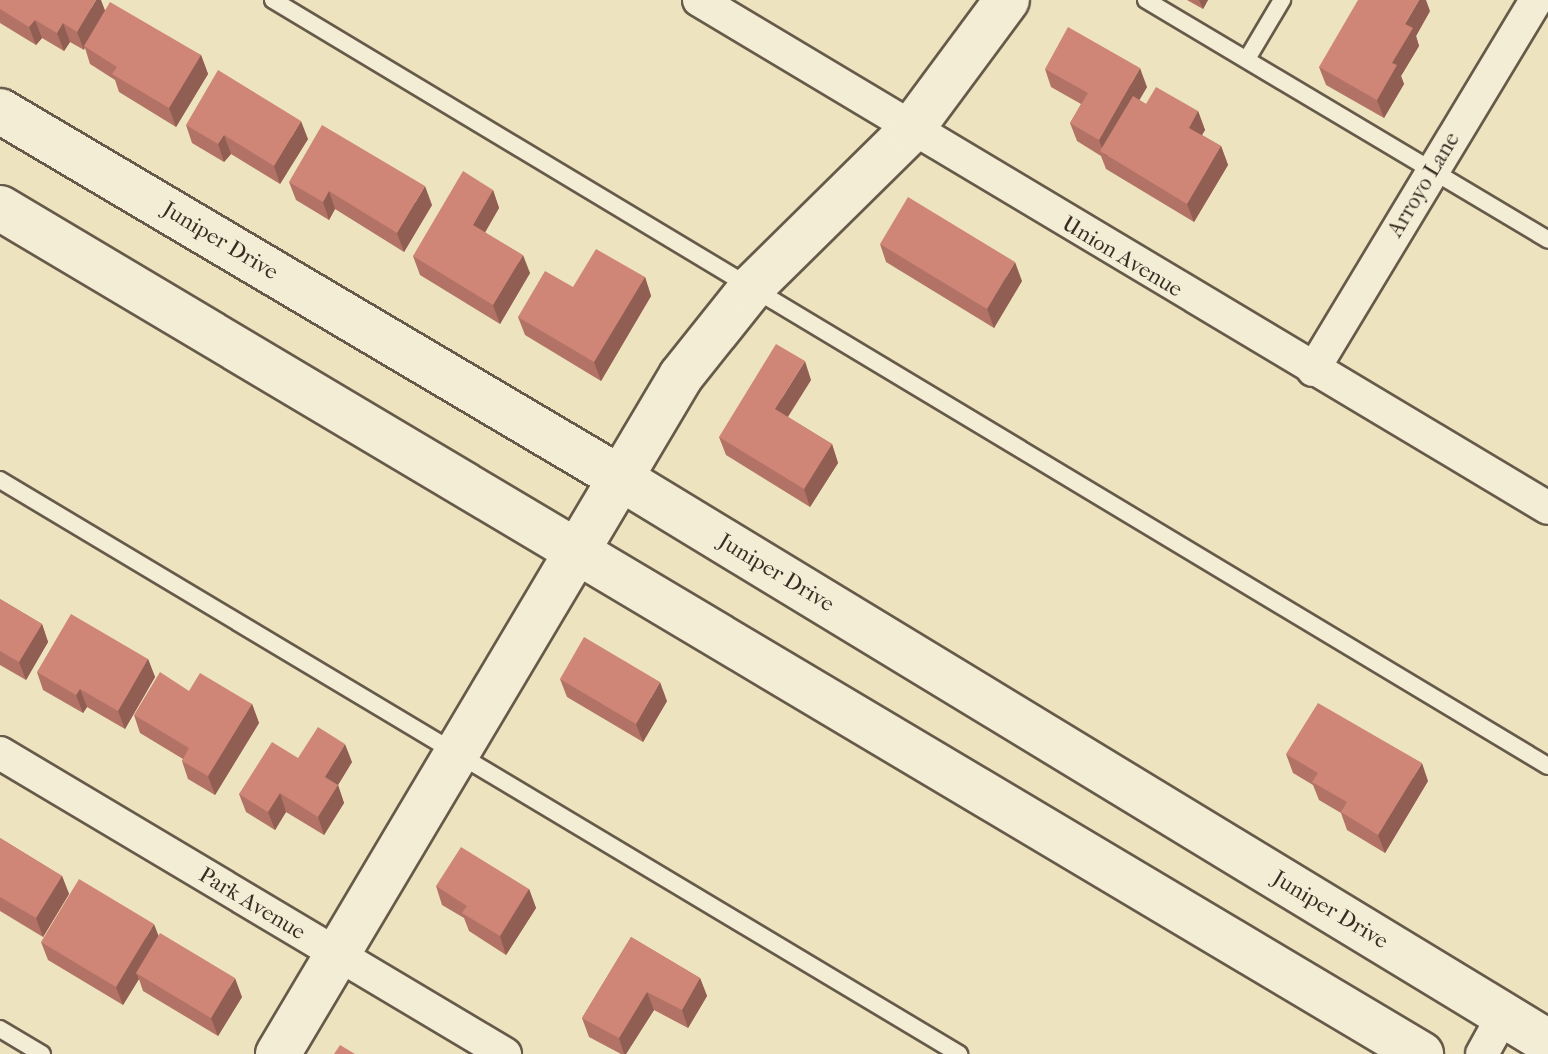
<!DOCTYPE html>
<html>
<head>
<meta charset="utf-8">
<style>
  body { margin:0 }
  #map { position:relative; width:1548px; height:1054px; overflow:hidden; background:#ede3be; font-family:"IM FELL French Canon",serif }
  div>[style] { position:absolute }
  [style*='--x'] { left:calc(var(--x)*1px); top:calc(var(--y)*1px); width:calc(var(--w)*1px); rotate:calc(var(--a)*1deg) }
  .roads { filter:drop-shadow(2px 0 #675a4a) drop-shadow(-2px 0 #675a4a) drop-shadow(0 2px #675a4a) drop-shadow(0 -2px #675a4a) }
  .lane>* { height:16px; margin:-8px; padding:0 8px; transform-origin:8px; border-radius:8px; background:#f3edd5 }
  .street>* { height:32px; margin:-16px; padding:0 16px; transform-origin:16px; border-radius:16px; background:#f3edd5 }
  .secondary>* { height:44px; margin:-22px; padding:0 22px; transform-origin:22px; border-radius:22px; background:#f3edd5 }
  .wall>* { inset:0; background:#b27366 }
  .shaded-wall>* { inset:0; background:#915e53 }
  .building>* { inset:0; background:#cf8677 }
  span { translate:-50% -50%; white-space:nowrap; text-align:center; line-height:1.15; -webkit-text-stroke:6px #f3edd5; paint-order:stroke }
  .street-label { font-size:22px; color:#3a2c23 }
</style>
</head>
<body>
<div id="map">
  <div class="roads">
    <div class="lane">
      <div style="--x:273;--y:0;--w:1487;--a:31"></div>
      <div style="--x:1146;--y:0;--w:468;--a:30.8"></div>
      <div style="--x:1247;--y:59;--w:69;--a:-59.3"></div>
      <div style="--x:0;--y:480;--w:1118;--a:30.9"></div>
      <div style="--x:0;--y:1029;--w:49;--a:30.8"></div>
    </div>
    <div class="street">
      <div style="--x:699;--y:0;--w:989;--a:30.89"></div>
      <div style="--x:1313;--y:370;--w:432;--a:-58.9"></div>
      <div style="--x:0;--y:753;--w:588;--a:30.8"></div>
      <div style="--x:1482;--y:1054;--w:43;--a:-61.1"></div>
    </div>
    <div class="secondary">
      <div style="--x:0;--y:111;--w:720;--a:30.62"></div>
      <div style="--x:620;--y:478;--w:1086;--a:31.29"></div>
      <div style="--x:0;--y:208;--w:1654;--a:30.77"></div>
      <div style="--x:278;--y:1054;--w:789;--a:-59.27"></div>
      <div style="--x:681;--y:376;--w:114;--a:-51.4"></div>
      <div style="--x:752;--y:287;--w:222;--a:-44.6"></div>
      <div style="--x:910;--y:131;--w:163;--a:-53.5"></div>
    </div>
  </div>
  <div class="wall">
    <div style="clip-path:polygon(0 0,105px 10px,201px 55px,208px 74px,176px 127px,119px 92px,115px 80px,90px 64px,85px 48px,84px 50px,70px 42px,64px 51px,42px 38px,36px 45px,0 23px)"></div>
    <div style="clip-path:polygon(1187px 0,1208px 0,1203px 9px)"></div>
    <div style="clip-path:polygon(1430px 11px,1416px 36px,1419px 46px,1401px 76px,1404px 84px,1384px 118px,1326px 85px,1319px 67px)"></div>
    <div style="clip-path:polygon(1045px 69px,1147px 87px,1139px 100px,1146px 104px,1198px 111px,1205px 130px,1202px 135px,1221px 146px,1228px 165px,1194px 222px,1106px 169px,1101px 156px,1077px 141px,1070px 123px,1081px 104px,1051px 87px)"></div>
    <div style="clip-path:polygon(186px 125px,308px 139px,280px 184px,231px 154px,224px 162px,192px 143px)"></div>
    <div style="clip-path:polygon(289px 182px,432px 205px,404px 252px,335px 209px,329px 220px,296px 200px)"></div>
    <div style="clip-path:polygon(493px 190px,499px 208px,485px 232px,530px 273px,500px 324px,420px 275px,413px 256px)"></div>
    <div style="clip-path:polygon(880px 244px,1022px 281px,994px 328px,886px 262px)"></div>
    <div style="clip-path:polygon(645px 277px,651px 296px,601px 381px,525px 335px,518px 317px)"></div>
    <div style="clip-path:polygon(811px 380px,788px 417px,832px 444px,838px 463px,810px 507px,726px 455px,719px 437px)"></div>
    <div style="clip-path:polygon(0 599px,42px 624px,48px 642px,26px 680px,0 665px)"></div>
    <div style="clip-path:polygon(148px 659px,155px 677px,125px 729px,87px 707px,83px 713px,43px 690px,37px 672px)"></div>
    <div style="clip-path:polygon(560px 679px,667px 701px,643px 742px,567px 697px)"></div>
    <div style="clip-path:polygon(189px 691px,252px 704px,259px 723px,215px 795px,188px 779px,182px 761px,183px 759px,140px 733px,134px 715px)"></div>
    <div style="clip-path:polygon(1286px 754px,1428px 781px,1385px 853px,1347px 830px,1341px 813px,1319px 800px,1313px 785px,1293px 773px)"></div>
    <div style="clip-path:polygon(298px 758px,352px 762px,338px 785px,344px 803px,324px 835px,286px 812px,275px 830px,246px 812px,239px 794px)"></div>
    <div style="clip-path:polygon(0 838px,62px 876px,69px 894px,43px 937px,0 911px)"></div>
    <div style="clip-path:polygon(436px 886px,529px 889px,536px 908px,506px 955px,469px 931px,464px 918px,442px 905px)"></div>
    <div style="clip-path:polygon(158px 936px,242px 997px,218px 1036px,143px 991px,139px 979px,123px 1005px,48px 960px,41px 942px)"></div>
    <div style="clip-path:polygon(631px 937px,700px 978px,707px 996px,688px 1028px,654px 1010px,626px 1054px,621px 1054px,589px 1037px,582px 1018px)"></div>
  </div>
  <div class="shaded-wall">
    <div style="clip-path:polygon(96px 0,101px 0,106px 13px,84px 46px,84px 50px,77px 32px)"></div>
    <div style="clip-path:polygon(1199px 0,1208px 0,1203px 9px)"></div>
    <div style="clip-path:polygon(1419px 0,1426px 0,1430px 11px,1416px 36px,1419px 46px,1401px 76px,1404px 84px,1384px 118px,1377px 100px,1405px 24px)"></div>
    <div style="clip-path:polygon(35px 20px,42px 38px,36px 45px,29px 27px)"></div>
    <div style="clip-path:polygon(63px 23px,70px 42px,64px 51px,57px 33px)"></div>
    <div style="clip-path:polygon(201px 55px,208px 74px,176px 127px,169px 108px)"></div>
    <div style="clip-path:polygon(1140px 68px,1147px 87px,1107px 156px,1104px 154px,1099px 140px)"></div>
    <div style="clip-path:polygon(1198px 111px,1205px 130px,1195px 146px,1189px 128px)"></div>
    <div style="clip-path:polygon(301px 121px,308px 139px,280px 184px,274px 166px)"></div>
    <div style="clip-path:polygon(224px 135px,231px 154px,224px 162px,218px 144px)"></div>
    <div style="clip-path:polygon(1221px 146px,1228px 165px,1194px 222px,1187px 204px)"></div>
    <div style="clip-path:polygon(425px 186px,432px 205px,404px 252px,397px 233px)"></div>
    <div style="clip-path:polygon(493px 190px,499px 208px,479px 243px,473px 225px)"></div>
    <div style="clip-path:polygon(329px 191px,335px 209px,329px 220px,323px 202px)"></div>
    <div style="clip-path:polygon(523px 255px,530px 273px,500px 324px,493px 305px)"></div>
    <div style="clip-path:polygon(1015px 262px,1022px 281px,994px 328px,987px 309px)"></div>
    <div style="clip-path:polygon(645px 277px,651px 296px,601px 381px,594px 362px)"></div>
    <div style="clip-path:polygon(805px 361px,811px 380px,781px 427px,775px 409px)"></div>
    <div style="clip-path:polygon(832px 444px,838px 463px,810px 507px,804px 489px)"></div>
    <div style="clip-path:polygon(42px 624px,48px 642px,26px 680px,19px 662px)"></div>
    <div style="clip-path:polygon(148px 659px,155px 677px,125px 729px,118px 711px)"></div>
    <div style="clip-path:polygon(660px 682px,667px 701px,643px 742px,636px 724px)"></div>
    <div style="clip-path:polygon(80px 689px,87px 707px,83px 713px,76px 695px)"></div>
    <div style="clip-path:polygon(252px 704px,259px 723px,215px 795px,208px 776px)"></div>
    <div style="clip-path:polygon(345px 744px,352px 762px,338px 785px,344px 803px,324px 835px,318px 817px,325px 777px)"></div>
    <div style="clip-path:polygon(1422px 763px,1428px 781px,1385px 853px,1378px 835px)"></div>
    <div style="clip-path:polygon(280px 793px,286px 812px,275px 830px,268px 812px)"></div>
    <div style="clip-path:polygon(62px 876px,69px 894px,43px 937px,36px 918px)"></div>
    <div style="clip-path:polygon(529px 889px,536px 908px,506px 955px,500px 936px)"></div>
    <div style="clip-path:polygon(154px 924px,161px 942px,136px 973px,139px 979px,123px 1005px,116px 987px)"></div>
    <div style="clip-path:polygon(235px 978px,242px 997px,218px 1036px,211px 1018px)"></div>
    <div style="clip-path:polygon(700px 978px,707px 996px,688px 1028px,682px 1010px)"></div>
    <div style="clip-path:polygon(647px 992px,654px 1010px,626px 1054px,624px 1054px,619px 1038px)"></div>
  </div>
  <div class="building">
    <div style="clip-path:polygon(0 0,96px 0,77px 32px,63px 23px,57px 33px,35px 20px,29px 27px,0 9px)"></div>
    <div style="clip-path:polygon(1358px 0,1419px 0,1405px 24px,1413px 28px,1392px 63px,1397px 65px,1377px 100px,1319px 67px)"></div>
    <div style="clip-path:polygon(110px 2px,201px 55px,169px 108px,112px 74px,117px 67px,84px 46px)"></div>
    <div style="clip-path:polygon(1068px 27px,1140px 68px,1099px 140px,1070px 123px,1088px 93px,1045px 69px)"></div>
    <div style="clip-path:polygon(218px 70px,301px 121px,274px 166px,224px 135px,218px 144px,186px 125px)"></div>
    <div style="clip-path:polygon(1156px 87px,1198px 111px,1189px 128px,1221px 146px,1187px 204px,1100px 151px,1133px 96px,1146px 104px)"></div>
    <div style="clip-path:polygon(322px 125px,425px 186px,397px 233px,329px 191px,323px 202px,289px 182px)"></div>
    <div style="clip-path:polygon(463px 171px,493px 190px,473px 225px,523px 255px,493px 305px,413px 256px)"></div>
    <div style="clip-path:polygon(908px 197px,1015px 262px,987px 309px,880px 244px)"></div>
    <div style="clip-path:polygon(596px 249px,645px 277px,594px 362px,518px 317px,545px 271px,573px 287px)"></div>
    <div style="clip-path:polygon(776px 344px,805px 361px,775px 409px,832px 444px,804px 489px,719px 437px)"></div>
    <div style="clip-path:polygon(0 599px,42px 624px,19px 662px,0 651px)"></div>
    <div style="clip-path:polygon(71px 614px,148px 659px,118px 711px,80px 689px,76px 695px,37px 672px)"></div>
    <div style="clip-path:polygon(584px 637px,660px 682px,636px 724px,560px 679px)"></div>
    <div style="clip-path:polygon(160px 672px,189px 691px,200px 673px,252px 704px,208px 776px,182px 761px,189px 748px,134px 715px)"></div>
    <div style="clip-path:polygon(1318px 703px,1422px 763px,1378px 835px,1341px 812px,1347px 802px,1312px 782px,1318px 773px,1286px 754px)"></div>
    <div style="clip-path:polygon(318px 727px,345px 744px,325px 777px,338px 785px,318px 817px,280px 793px,268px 812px,239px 794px,272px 742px,298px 758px)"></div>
    <div style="clip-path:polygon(0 838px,62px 876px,36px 918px,0 897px)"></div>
    <div style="clip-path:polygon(461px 847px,529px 889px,500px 936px,462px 913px,467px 906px,436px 886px)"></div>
    <div style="clip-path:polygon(79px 879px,154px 924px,116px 987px,41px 942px)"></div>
    <div style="clip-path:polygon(160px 933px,235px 978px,211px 1018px,136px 973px)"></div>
    <div style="clip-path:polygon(631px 937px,700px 978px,682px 1010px,647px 992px,619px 1038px,582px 1018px)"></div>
    <div style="clip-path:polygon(340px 1045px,355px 1054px,334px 1054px)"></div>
  </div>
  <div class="street-label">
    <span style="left:1424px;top:185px;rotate:-59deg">Arroyo Lane</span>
    <span style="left:220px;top:241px;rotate:31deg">Juniper Drive</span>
    <span style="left:1122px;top:257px;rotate:31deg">Union Avenue</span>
    <span style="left:776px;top:573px;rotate:31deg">Juniper Drive</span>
    <span style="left:252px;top:904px;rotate:31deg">Park Avenue</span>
    <span style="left:1330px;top:910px;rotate:31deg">Juniper Drive</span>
  </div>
</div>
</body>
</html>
